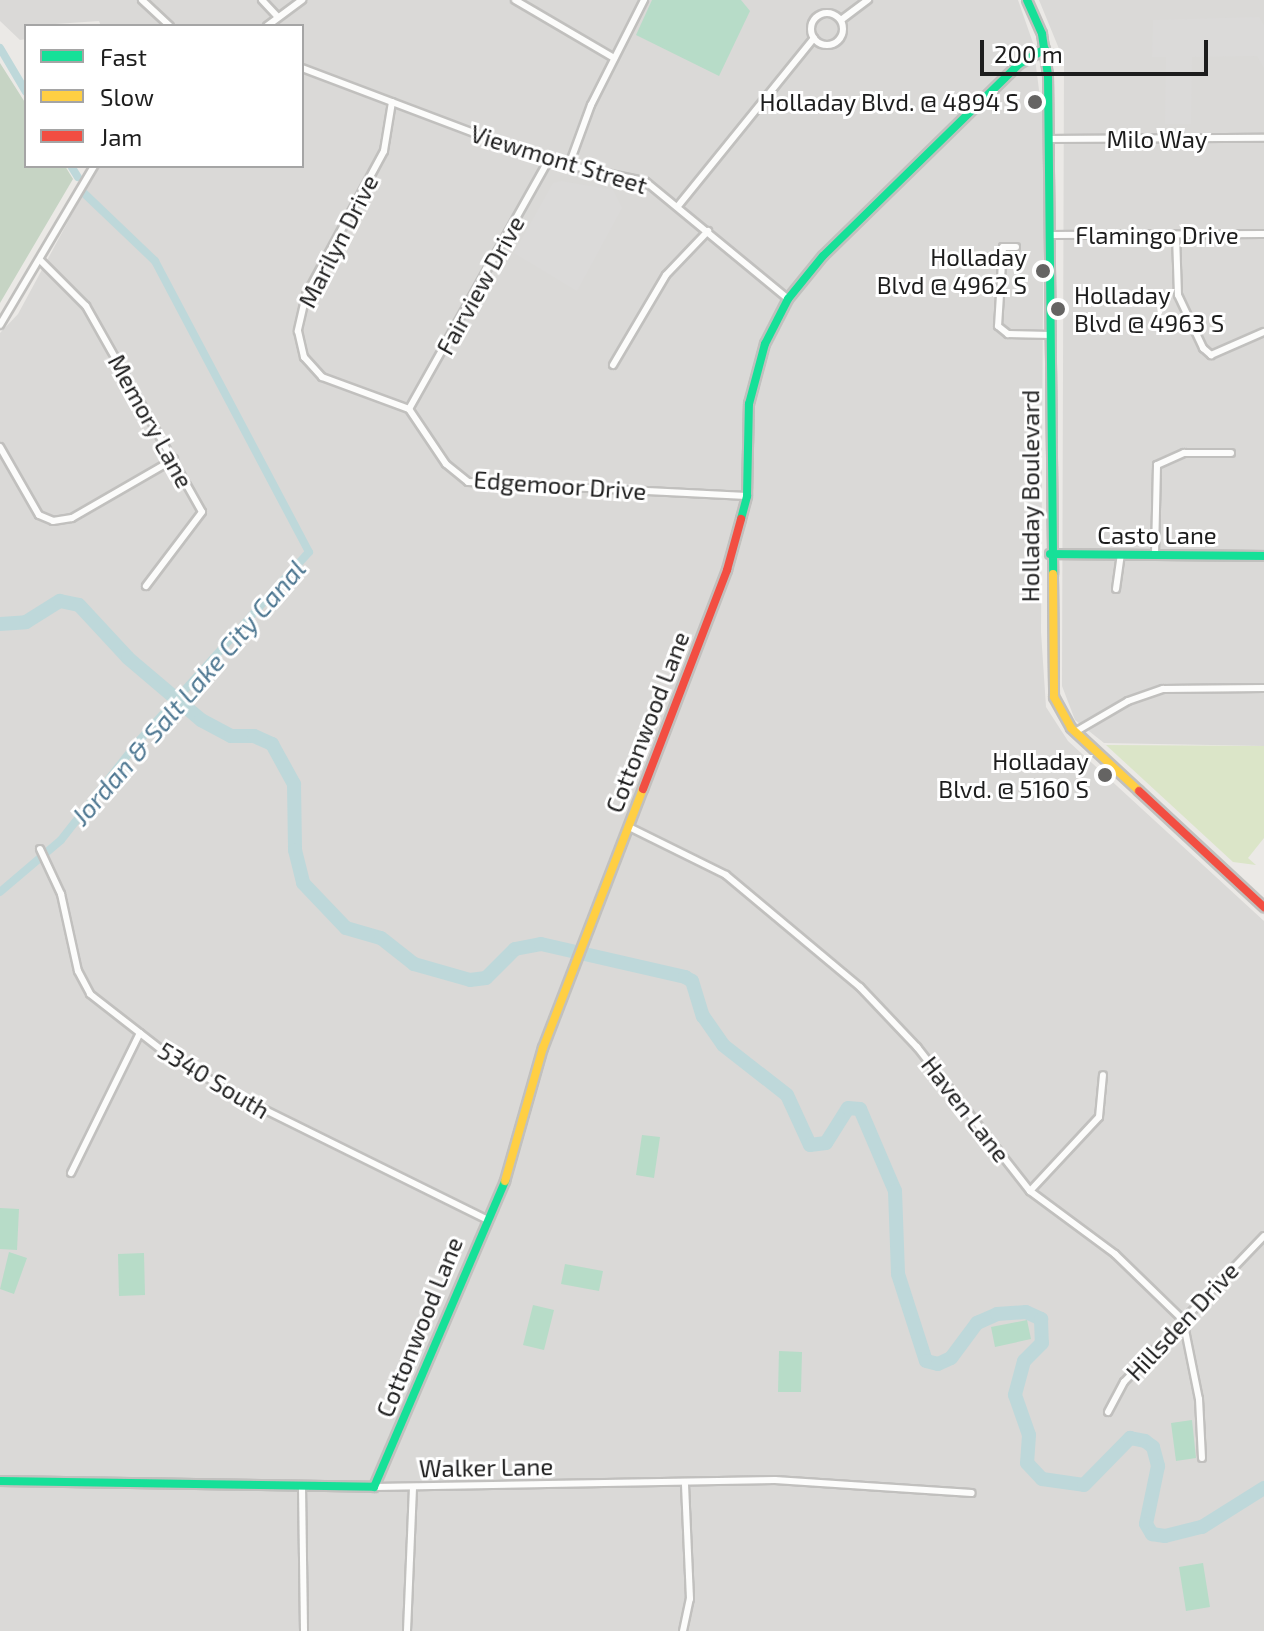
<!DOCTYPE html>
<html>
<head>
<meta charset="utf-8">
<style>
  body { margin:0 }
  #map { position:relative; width:1264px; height:1631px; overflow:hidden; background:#ebe9e6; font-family:"Exo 2",sans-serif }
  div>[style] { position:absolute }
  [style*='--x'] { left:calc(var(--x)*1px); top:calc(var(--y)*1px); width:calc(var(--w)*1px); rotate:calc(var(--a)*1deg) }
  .residential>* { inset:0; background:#dad9d7 }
  .grass>* { inset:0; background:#dbe5c8 }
  .cemetery>* { inset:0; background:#c6d4c4 }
  .pitch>* { inset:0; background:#b7dcc8 }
  .parking>* { inset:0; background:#dbdad9 }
  .canal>* { height:8px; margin:-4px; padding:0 4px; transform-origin:4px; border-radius:4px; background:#bed8da }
  .river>* { height:14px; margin:-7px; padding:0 7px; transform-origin:7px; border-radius:7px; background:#bed8da }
  .roads { filter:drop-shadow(2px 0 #c1c0be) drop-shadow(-2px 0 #c1c0be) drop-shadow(0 2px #c1c0be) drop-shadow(0 -2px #c1c0be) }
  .street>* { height:6px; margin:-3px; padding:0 3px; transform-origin:3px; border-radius:3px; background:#fcfcfb }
  .street>.ring { margin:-3px; padding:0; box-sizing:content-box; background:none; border:6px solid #fcfcfb; border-radius:50% }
  .fast>* { height:8px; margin:-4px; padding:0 4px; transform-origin:4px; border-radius:4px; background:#16e098 }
  .slow>* { height:8px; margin:-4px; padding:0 4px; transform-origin:4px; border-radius:4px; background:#ffcf43 }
  .jam>* { height:8px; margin:-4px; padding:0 4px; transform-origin:4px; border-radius:4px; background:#f24e42 }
  .dots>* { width:22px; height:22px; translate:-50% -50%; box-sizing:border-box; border:4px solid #fff; border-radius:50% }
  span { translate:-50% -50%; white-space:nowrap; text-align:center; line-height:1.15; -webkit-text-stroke:6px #fff; paint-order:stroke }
  .poi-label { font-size:24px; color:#1d1d1d }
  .right { translate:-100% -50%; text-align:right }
  .left { translate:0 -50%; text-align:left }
  .street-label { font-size:24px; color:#1d1d1d }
  .water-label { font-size:26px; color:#4f7892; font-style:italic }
  .legend { position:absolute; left:24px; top:24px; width:280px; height:144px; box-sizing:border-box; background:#fff; border:2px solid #a5a5a5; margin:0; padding:10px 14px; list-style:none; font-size:24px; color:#1d1d1d }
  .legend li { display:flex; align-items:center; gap:16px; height:40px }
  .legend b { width:40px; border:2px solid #a5a5a5 }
  .scale { position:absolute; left:980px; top:40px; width:228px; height:36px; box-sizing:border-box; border:4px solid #1d1d1d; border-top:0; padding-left:10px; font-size:24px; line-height:28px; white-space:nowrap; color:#1d1d1d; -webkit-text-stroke:6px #fff; paint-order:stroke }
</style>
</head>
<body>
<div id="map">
  <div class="residential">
    <div style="clip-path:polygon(0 0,1018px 0,1033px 43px,1044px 129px,1041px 632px,1046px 707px,1068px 741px,1264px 921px,1264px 1631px,0 1631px,0 333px,18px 314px,98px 166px,302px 166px,302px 26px,101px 26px,99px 21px,26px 26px,26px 39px,20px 40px,0 21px)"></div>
    <div style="clip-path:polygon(1039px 0,1264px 0,1264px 746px,1104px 743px,1075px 720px,1062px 686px,1064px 61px)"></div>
  </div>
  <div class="grass">
    <div style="clip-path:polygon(1106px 745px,1264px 746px,1264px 838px,1248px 858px,1256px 865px,1233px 862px)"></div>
  </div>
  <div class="cemetery">
    <div style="clip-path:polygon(0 63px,26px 104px,26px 166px,65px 166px,73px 179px,0 303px)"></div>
  </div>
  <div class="pitch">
    <div style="clip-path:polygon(652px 0,741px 0,750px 11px,719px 76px,636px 35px)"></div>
    <div style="clip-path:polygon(642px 1135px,660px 1137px,654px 1178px,636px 1175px)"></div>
    <div style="clip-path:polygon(0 1208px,19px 1209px,17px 1250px,0 1249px)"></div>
    <div style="clip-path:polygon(9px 1252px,27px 1258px,14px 1294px,0 1289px)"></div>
    <div style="clip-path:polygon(144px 1253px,145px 1295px,119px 1296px,118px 1254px)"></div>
    <div style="clip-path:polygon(565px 1264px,603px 1271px,599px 1291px,561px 1284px)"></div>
    <div style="clip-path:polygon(533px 1305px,554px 1310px,544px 1350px,523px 1345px)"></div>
    <div style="clip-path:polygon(1027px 1320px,1031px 1339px,995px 1347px,991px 1327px)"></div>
    <div style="clip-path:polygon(779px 1351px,802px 1352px,801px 1392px,778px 1392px)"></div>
    <div style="clip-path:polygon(1192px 1420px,1196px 1458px,1176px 1461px,1171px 1423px)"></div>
    <div style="clip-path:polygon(1203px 1563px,1210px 1607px,1186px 1611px,1179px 1567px)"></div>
  </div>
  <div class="parking">
    <div style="clip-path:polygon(1259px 17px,1264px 25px,1264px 68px,1257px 56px,1192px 57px,1191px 124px,1165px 124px,1166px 57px,1152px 57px,1153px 20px)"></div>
    <div style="clip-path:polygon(561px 181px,613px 190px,622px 208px,577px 291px,514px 253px,553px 183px)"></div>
  </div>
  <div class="canal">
    <div style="--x:0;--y:48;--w:51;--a:59.4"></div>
    <div style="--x:71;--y:166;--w:13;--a:58"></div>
    <div style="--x:0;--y:892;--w:80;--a:-40.4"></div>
    <div style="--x:61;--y:840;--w:123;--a:-51.9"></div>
    <div style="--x:137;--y:743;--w:257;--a:-48"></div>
    <div style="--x:309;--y:552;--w:329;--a:-117.9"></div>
    <div style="--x:155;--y:261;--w:97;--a:-136.3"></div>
  </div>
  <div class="river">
    <div style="--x:0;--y:624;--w:26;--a:-4"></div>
    <div style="--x:26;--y:622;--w:40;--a:-32"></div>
    <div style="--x:60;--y:601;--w:19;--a:12"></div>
    <div style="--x:79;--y:605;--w:72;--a:47.2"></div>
    <div style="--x:128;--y:658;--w:96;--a:40.3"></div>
    <div style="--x:201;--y:720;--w:34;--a:28"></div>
    <div style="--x:231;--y:736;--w:23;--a:0"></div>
    <div style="--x:254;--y:736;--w:20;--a:24"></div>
    <div style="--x:272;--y:744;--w:46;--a:61.2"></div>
    <div style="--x:294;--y:784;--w:66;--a:89.1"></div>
    <div style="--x:295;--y:850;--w:34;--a:76"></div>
    <div style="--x:303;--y:883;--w:62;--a:46.3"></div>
    <div style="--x:346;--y:928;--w:36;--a:16"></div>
    <div style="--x:381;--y:938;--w:42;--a:38.2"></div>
    <div style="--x:414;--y:964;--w:58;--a:15.9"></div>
    <div style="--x:470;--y:980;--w:16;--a:-7"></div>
    <div style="--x:486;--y:978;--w:41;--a:-45"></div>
    <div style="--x:515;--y:949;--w:26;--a:-11"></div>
    <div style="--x:541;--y:944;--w:148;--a:12.9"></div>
    <div style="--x:685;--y:977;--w:8;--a:30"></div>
    <div style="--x:692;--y:981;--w:37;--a:73"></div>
    <div style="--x:703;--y:1016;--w:35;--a:55"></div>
    <div style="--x:723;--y:1045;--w:81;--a:38"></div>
    <div style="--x:787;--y:1095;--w:55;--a:65.3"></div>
    <div style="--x:810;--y:1145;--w:16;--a:-7"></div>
    <div style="--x:826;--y:1143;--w:41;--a:-57.8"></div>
    <div style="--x:848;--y:1108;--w:12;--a:5"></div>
    <div style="--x:860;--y:1109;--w:89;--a:66.9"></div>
    <div style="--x:895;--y:1191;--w:83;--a:87.9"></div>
    <div style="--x:898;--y:1274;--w:91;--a:72.2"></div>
    <div style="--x:926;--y:1361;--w:12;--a:14"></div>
    <div style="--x:938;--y:1364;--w:14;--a:-25"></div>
    <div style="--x:951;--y:1358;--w:44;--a:-53.4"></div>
    <div style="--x:977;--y:1323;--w:22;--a:-24"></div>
    <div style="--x:997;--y:1314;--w:29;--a:-4"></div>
    <div style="--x:1026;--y:1312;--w:17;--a:25"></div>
    <div style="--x:1041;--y:1319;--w:24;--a:88"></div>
    <div style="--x:1042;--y:1343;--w:25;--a:135"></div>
    <div style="--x:1024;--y:1361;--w:35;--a:105"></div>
    <div style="--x:1015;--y:1395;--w:42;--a:70.7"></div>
    <div style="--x:1029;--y:1435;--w:28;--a:94"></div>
    <div style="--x:1027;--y:1463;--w:22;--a:47"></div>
    <div style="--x:1042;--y:1479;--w:42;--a:8.1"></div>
    <div style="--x:1084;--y:1485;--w:66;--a:-45.6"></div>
    <div style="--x:1130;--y:1438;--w:15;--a:11"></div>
    <div style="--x:1145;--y:1441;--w:10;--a:37"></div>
    <div style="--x:1153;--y:1447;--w:20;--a:75"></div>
    <div style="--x:1158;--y:1466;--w:59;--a:101.7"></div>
    <div style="--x:1146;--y:1524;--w:12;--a:59"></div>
    <div style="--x:1152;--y:1534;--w:13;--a:9"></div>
    <div style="--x:1165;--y:1536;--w:38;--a:-14"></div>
    <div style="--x:1202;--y:1527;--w:73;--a:-32.2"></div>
  </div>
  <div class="roads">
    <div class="street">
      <div style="--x:142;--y:0;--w:38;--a:43"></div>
      <div style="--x:262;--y:0;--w:23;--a:47"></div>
      <div style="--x:515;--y:0;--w:115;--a:30.4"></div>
      <div class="ring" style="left:811px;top:13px;width:26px;height:26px"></div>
      <div style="--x:841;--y:20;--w:34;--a:-37"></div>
      <div style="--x:267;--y:26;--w:44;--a:-36.6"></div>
      <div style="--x:302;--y:68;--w:263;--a:20.7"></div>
      <div style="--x:548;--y:161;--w:99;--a:11.7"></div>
      <div style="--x:645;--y:181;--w:185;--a:39.5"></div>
      <div style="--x:392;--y:102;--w:50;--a:99.3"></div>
      <div style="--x:384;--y:151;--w:164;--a:118.4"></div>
      <div style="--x:306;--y:295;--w:37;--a:103"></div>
      <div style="--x:298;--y:331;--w:27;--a:77"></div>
      <div style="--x:304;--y:357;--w:27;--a:48"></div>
      <div style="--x:322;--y:377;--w:93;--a:20.2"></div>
      <div style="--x:1049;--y:139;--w:215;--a:-0.3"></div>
      <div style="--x:569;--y:165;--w:64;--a:-69.9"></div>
      <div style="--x:591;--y:105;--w:118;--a:-63.2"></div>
      <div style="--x:678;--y:206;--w:216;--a:-51"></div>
      <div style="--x:1050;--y:235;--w:214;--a:-0.3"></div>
      <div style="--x:1176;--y:235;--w:60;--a:88.1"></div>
      <div style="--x:1178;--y:295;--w:59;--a:64.7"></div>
      <div style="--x:1203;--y:348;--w:11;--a:41"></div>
      <div style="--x:1211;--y:355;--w:58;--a:-23.5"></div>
      <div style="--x:1016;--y:247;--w:13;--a:180"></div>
      <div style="--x:1003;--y:247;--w:79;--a:93.6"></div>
      <div style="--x:998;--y:326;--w:13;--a:39"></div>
      <div style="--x:1008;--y:334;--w:42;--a:1.4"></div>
      <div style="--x:40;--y:260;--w:65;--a:45"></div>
      <div style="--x:86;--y:306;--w:236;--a:60.6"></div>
      <div style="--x:202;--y:512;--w:93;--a:127.1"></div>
      <div style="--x:0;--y:325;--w:185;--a:-59.4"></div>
      <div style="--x:613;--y:365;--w:104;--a:-59.5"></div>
      <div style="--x:666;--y:275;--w:61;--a:-46.3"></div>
      <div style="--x:409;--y:409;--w:66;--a:56.1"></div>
      <div style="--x:446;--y:464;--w:28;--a:39"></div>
      <div style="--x:468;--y:482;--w:279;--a:2.9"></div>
      <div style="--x:409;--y:409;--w:284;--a:-60.7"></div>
      <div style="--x:0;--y:447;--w:78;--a:60.2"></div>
      <div style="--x:39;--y:515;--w:15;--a:23"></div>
      <div style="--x:53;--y:521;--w:19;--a:-9"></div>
      <div style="--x:72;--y:518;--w:118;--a:-30"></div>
      <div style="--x:1155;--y:554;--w:89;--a:-88.7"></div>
      <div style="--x:1157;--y:465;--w:30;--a:-24"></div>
      <div style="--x:1184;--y:453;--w:47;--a:0"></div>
      <div style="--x:1116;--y:589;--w:34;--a:-82"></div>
      <div style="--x:1075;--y:732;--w:61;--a:-30.3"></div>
      <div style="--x:1128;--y:701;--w:37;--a:-19"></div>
      <div style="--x:1163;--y:689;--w:101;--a:-0.6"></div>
      <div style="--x:629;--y:827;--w:108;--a:26.3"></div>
      <div style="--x:726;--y:875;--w:175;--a:39.9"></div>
      <div style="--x:860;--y:987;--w:83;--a:46.5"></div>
      <div style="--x:917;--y:1047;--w:183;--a:51.9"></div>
      <div style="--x:1030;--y:1191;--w:106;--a:36.5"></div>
      <div style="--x:1115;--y:1254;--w:95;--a:44.1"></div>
      <div style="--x:1183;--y:1320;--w:81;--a:78.6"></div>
      <div style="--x:1199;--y:1399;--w:59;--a:87.1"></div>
      <div style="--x:40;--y:849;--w:50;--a:65"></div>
      <div style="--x:61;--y:894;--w:79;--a:77.6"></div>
      <div style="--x:78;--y:971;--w:26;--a:62"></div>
      <div style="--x:90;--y:994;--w:99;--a:38"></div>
      <div style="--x:168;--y:1055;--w:89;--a:30.3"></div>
      <div style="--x:245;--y:1100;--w:269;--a:26.3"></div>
      <div style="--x:71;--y:1173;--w:156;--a:-63.8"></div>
      <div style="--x:1030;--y:1191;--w:101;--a:-47"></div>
      <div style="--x:1099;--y:1117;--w:42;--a:-84.6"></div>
      <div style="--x:1108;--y:1412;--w:34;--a:-62"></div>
      <div style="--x:1124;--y:1382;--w:202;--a:-46.2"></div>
      <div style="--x:302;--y:1487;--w:144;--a:89.2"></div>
      <div style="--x:374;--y:1487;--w:401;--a:-1"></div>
      <div style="--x:775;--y:1480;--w:197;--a:3.8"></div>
      <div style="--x:407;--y:1631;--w:143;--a:-87.6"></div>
      <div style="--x:683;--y:1631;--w:33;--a:-78"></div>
      <div style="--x:690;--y:1599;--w:114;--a:-92.5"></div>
    </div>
    <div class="fast">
      <div style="--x:1027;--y:0;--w:37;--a:66"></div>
      <div style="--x:1042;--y:34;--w:41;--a:81.7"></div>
      <div style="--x:1048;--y:75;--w:499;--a:89.4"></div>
      <div style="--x:741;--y:519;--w:24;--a:-75"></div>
      <div style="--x:747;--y:496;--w:92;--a:-88.8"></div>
      <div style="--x:749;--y:404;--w:62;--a:-75.1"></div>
      <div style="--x:765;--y:344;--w:51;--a:-62.9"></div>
      <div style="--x:788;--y:299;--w:55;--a:-50.9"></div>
      <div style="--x:823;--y:256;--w:274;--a:-44.4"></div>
      <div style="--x:1019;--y:64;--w:30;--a:-30"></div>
      <div style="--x:1050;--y:554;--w:214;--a:0.5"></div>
      <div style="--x:0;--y:1481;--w:374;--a:0.9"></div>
      <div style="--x:374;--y:1487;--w:333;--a:-66.8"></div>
    </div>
    <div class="slow">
      <div style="--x:1053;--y:574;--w:123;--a:89.5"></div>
      <div style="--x:1054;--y:697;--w:35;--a:61"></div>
      <div style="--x:1071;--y:728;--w:93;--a:42.8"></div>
      <div style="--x:505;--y:1181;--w:138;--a:-74.1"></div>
      <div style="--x:543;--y:1048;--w:278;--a:-68.9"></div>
    </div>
    <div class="jam">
      <div style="--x:643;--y:789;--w:235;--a:-69"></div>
      <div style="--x:727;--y:570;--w:53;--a:-74.6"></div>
      <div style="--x:1139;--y:791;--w:171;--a:42.9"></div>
    </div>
  </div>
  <div class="dots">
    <div style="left:1035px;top:102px;background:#656463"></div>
    <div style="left:1043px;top:271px;background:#656463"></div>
    <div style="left:1058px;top:309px;background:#656463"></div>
    <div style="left:1105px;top:775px;background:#656463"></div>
  </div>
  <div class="poi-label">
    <span class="right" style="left:1019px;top:102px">Holladay Blvd. @ 4894 S</span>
    <span class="right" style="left:1027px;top:271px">Holladay<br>Blvd @ 4962 S</span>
    <span class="left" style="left:1074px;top:309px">Holladay<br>Blvd @ 4963 S</span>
    <span class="right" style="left:1089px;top:775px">Holladay<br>Blvd. @ 5160 S</span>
  </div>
  <div class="street-label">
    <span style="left:1157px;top:139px">Milo Way</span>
    <span style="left:559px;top:159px;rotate:17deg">Viewmont Street</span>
    <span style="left:1157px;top:235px">Flamingo Drive</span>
    <span style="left:338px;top:241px;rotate:-63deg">Marilyn Drive</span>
    <span style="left:480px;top:285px;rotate:-61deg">Fairview Drive</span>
    <span style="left:151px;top:421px;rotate:61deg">Memory Lane</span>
    <span style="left:560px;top:485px;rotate:4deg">Edgemoor Drive</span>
    <span style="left:1030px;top:496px;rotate:-90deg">Holladay Boulevard</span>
    <span style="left:1157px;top:535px">Casto Lane</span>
    <span style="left:647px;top:722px;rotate:-69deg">Cottonwood Lane</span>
    <span style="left:214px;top:1080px;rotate:31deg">5340 South</span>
    <span style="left:966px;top:1109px;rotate:52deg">Haven Lane</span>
    <span style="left:1182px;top:1321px;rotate:-47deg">Hillsden Drive</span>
    <span style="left:419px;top:1327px;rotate:-68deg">Cottonwood Lane</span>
    <span style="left:486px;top:1467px;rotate:-1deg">Walker Lane</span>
  </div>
  <div class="water-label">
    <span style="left:188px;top:692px;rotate:-49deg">Jordan &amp; Salt Lake City Canal</span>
  </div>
  <ul class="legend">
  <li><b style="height:10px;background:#16e098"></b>Fast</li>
  <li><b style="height:10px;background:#ffcf43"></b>Slow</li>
  <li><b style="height:10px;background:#f24e42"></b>Jam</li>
  </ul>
  <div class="scale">200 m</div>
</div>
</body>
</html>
